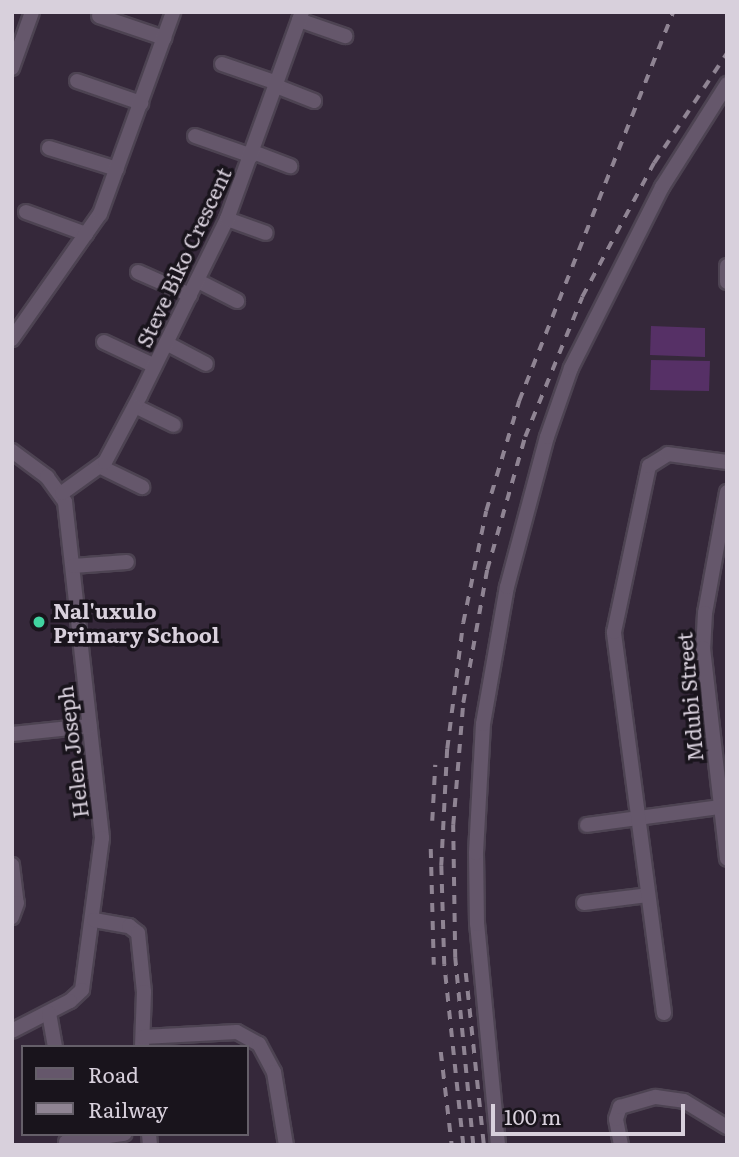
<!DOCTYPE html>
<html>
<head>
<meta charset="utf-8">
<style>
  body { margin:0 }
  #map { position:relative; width:739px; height:1157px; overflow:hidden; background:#35283a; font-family:Literata,serif }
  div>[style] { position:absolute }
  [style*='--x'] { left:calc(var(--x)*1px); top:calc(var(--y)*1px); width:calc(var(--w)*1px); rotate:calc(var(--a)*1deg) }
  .green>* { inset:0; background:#563066 }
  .roads { filter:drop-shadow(2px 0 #4d4352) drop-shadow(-2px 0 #4d4352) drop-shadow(0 2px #4d4352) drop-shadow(0 -2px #4d4352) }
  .minor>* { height:14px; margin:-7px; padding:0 7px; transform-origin:7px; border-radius:7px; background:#65576b }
  .rail>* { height:3.5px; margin-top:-1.75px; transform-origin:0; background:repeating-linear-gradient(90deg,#8f8493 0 9px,transparent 0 18px) }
  .dots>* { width:19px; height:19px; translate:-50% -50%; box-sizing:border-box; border:4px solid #19141c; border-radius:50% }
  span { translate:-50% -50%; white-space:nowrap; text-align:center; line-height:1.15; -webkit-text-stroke:7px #19141c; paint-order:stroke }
  .street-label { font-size:21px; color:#d8d0dc }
  .poi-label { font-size:21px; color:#d8d0dc; font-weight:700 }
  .left { translate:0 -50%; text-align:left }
  .frame { position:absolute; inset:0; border:14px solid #d8d0dc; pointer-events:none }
  .legend { position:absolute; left:21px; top:1045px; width:228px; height:91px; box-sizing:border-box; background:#19141c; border:2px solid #655f69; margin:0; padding:9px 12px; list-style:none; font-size:21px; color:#d8d0dc }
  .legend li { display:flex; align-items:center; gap:14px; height:35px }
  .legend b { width:35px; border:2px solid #655f69 }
  .scale { position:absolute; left:491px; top:1104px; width:194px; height:32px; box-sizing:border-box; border:4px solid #d8d0dc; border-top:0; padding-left:9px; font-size:21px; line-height:24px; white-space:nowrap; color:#d8d0dc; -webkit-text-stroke:5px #19141c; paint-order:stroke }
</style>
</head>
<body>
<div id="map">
  <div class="green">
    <div style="clip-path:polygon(651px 326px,705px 328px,705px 357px,650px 355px)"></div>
    <div style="clip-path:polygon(651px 360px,710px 361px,709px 391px,650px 390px)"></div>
  </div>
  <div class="roads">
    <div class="minor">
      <div style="--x:99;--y:16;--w:69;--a:18.7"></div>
      <div style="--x:299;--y:20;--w:49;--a:19.2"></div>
      <div style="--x:222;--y:64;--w:58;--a:19.1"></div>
      <div style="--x:12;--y:68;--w:59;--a:-70.3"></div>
      <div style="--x:77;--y:81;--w:68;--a:19"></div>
      <div style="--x:276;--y:86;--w:41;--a:21.5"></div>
      <div style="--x:195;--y:136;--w:60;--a:19.3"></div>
      <div style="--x:49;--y:148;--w:71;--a:17.2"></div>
      <div style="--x:253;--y:152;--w:40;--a:21"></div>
      <div style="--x:26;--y:212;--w:64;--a:20.1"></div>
      <div style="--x:227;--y:219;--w:41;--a:19.7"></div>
      <div style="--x:727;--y:266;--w:16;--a:90"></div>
      <div style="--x:138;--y:272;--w:57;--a:23.9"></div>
      <div style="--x:198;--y:281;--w:44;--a:27.1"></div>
      <div style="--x:12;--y:339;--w:153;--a:-54.9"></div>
      <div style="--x:100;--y:214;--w:215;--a:-70.1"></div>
      <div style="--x:104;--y:342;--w:56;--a:25.2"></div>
      <div style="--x:166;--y:343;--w:45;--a:27.7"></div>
      <div style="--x:135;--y:406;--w:43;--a:26"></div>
      <div style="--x:12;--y:451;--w:44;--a:36.6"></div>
      <div style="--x:47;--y:477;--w:31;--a:54"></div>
      <div style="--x:65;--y:502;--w:338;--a:83.7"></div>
      <div style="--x:102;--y:838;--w:153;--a:97.5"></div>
      <div style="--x:82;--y:990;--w:16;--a:137"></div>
      <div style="--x:70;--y:1001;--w:65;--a:152.7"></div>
      <div style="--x:101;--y:467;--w:46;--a:26"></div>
      <div style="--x:727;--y:492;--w:123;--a:100.3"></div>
      <div style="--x:705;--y:613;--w:35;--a:93"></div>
      <div style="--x:703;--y:648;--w:212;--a:83.5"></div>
      <div style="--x:62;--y:493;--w:53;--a:-35.8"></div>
      <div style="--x:105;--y:462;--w:75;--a:-62.1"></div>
      <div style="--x:140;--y:396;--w:197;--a:-63.8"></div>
      <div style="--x:227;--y:219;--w:220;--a:-70.1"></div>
      <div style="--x:73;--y:566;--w:54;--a:-4.2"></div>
      <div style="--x:12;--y:734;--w:78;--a:-5.9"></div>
      <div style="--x:587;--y:825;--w:141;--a:-7.7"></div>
      <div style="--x:12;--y:865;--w:38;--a:83"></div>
      <div style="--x:17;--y:903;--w:15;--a:110"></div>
      <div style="--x:584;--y:903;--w:64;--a:-7.1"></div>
      <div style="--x:94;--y:920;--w:36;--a:10"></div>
      <div style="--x:129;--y:926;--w:11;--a:38"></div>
      <div style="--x:138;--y:933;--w:59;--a:84.2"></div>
      <div style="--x:144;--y:992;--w:55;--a:92.1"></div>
      <div style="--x:49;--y:1013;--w:35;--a:80"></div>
      <div style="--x:664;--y:1013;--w:384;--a:-97.5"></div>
      <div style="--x:614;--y:632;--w:170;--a:-78.1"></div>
      <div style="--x:649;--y:466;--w:22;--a:-32"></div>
      <div style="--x:668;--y:454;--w:60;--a:7.7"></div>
      <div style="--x:143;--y:1037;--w:94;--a:-3"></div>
      <div style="--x:237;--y:1032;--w:25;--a:29"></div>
      <div style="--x:259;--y:1044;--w:32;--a:62"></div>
      <div style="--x:274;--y:1072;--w:74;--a:80.7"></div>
      <div style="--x:149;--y:1134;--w:11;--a:85"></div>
      <div style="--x:66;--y:1142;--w:59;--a:-7.9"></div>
      <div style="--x:498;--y:1145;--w:222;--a:-95.4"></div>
      <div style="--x:477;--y:924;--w:71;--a:-90.8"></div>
      <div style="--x:476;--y:853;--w:129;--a:-86.9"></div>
      <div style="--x:483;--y:724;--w:139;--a:-80.1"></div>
      <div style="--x:507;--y:587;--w:155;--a:-75.1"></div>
      <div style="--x:547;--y:437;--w:73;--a:-70.8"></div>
      <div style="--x:571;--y:368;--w:203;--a:-63.3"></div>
      <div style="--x:662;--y:187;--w:122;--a:-57.7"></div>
      <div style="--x:621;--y:1145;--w:26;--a:-101"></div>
      <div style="--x:616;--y:1119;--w:13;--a:-72"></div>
      <div style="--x:620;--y:1107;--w:37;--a:-16"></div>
      <div style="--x:656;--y:1097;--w:28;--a:8"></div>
      <div style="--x:684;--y:1101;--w:50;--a:31.2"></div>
    </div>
  </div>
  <div class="rail">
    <div style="--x:432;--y:821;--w:56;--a:-86.9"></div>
    <div style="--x:431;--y:849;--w:116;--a:88.5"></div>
    <div style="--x:466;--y:973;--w:173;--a:84"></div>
    <div style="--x:441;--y:1052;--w:94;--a:83.3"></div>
    <div style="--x:463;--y:1145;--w:181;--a:-96"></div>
    <div style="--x:444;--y:965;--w:99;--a:-91.7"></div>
    <div style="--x:441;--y:866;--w:117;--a:-87.1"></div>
    <div style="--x:447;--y:749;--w:127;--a:-82.8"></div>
    <div style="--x:463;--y:623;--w:114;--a:-78.4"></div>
    <div style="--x:486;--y:511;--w:115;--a:-73.3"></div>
    <div style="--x:519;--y:401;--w:418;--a:-68.4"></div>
    <div style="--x:473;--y:1145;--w:188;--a:-95.5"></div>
    <div style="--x:455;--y:958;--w:133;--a:-90.9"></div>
    <div style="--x:453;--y:825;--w:122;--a:-85.3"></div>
    <div style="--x:463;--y:703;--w:135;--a:-79.8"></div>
    <div style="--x:487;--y:570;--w:138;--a:-74.1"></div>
    <div style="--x:525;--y:437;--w:151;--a:-67.8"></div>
    <div style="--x:582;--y:297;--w:152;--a:-61.8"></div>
    <div style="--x:654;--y:163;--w:132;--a:-56.4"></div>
  </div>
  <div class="dots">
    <div style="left:39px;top:622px;background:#41d4a1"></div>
  </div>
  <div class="street-label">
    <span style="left:183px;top:257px;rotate:-65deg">Steve Biko Crescent</span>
    <span style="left:689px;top:697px;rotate:-95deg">Mdubi Street</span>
    <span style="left:72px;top:752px;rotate:-97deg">Helen Joseph</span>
  </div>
  <div class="poi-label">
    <span class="left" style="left:53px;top:622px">Nal'uxulo<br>Primary School</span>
  </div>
  <div class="frame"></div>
  <ul class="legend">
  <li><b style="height:9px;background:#65576b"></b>Road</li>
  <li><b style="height:9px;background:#8f8493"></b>Railway</li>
  </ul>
  <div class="scale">100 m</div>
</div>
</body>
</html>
